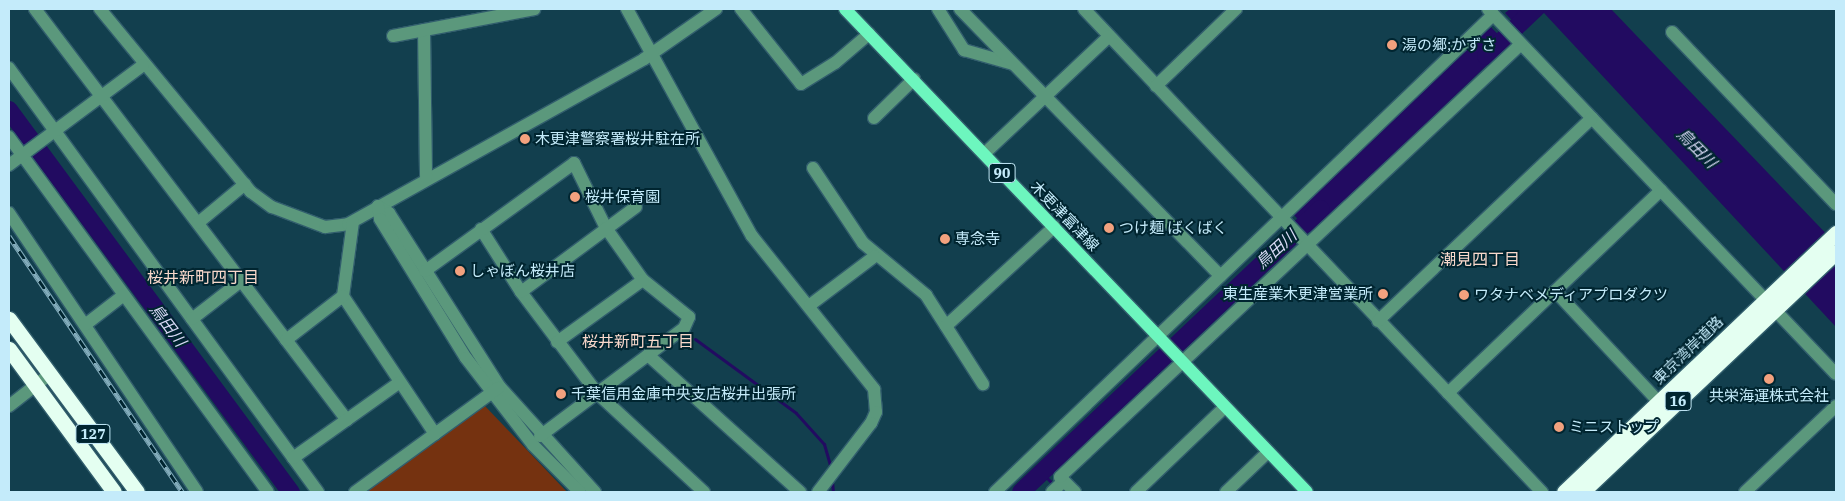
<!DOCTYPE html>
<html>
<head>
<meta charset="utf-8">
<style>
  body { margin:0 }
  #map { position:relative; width:1845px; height:501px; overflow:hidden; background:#123f4e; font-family:"IBM Plex Serif","Noto Sans JP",serif }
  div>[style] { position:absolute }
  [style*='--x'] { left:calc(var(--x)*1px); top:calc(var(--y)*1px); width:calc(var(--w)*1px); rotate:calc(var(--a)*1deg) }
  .green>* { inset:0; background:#753210 }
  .water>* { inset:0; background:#220b61 }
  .stream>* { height:3px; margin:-1.5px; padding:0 1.5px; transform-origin:1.5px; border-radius:1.5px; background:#220b61 }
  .river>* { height:18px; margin:-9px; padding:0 9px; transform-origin:9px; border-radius:9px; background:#220b61 }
  .roads { filter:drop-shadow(1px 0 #325e6d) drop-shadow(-1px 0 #325e6d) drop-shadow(0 1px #325e6d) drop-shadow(0 -1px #325e6d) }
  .minor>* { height:12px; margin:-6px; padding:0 6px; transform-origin:6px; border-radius:6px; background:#5b987c }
  .major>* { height:12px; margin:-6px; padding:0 6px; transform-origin:6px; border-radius:6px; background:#6df6be }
  .highway>* { height:15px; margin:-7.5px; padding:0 7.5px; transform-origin:7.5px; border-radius:7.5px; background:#e4fff1 }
  .rail>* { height:5px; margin-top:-2.5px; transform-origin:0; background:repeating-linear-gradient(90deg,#002530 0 9px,#83acbb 0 18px); box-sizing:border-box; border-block:1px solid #83acbb }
  .dots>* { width:14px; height:14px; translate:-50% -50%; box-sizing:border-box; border:2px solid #002530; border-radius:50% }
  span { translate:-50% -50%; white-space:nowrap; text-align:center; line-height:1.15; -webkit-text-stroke:4px #002530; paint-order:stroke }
  .shield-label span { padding:1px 4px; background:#002530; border:1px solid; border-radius:4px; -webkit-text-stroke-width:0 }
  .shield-label { font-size:14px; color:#c4ebfa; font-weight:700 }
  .poi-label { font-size:15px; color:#c4ebfa }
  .left { translate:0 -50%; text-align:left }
  .right { translate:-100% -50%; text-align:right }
  .street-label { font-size:15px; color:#c4ebfa }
  .water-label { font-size:16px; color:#d8d9f6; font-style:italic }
  .neighbourhood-label { font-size:16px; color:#f8d8cb }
  .frame { position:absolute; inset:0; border:10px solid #c4ebfa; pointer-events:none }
</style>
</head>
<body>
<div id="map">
  <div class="green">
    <div style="clip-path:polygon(485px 406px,567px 492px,364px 492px,436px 439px)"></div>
  </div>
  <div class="water">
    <div style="clip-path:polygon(1510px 9px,1611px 9px,1836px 244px,1836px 327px,1544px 13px,1522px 31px,1505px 13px)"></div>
    <div style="clip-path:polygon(1491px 27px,1508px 45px,1311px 234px,1294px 215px)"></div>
  </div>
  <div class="stream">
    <div style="--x:695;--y:339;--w:125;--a:36.2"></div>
    <div style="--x:796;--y:413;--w:42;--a:47.9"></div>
    <div style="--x:824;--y:444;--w:25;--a:74"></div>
    <div style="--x:1041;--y:472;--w:20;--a:45"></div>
    <div style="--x:832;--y:481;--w:11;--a:85"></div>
  </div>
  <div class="river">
    <div style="--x:1486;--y:56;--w:68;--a:-43.8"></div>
    <div style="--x:9;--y:110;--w:475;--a:53.6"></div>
    <div style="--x:1021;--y:492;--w:412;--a:-43.4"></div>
  </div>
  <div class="roads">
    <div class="minor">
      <div style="--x:35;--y:9;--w:516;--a:52.8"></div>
      <div style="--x:100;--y:9;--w:237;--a:50.5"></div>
      <div style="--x:251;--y:192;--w:26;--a:36"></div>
      <div style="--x:272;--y:207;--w:57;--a:20.7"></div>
      <div style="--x:325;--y:227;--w:23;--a:-7"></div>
      <div style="--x:348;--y:224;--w:339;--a:-29.1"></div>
      <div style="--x:644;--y:59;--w:88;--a:-34.8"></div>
      <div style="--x:627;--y:9;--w:259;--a:61.2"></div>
      <div style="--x:752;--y:236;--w:196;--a:51.4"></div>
      <div style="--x:874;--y:389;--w:23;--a:85"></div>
      <div style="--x:876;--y:412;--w:12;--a:114"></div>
      <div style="--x:871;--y:423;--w:87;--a:127.5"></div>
      <div style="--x:741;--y:9;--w:96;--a:51.3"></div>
      <div style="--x:801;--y:84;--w:40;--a:-32"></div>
      <div style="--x:835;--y:63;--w:45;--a:-40.5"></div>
      <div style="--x:938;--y:9;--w:49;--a:57.6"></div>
      <div style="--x:964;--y:50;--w:51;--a:15.9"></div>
      <div style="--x:960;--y:9;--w:373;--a:45.7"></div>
      <div style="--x:1084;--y:9;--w:666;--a:46.52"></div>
      <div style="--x:1488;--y:9;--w:504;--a:46.37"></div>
      <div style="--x:424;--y:30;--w:147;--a:89.2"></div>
      <div style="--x:1672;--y:32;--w:238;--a:46.4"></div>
      <div style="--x:393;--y:36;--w:144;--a:-10.8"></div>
      <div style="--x:9;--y:68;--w:525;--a:53.92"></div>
      <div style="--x:1156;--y:86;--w:111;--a:-43.9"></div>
      <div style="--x:874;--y:118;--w:56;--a:-44.3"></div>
      <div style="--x:9;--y:137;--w:439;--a:53.9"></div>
      <div style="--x:984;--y:154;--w:172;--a:-43.3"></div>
      <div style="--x:9;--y:165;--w:167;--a:-36.7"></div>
      <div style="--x:813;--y:168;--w:90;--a:56.3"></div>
      <div style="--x:863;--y:243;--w:82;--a:39.5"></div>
      <div style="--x:926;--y:295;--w:106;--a:57.4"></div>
      <div style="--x:378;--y:206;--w:13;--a:32"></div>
      <div style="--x:389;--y:213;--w:206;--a:57.5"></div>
      <div style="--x:500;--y:387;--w:142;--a:47.9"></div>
      <div style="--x:378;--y:206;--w:13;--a:81"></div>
      <div style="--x:380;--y:219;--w:163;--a:58.3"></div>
      <div style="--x:466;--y:358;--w:110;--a:52.4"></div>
      <div style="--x:533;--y:445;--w:66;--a:45"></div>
      <div style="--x:9;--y:213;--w:336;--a:56"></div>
      <div style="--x:353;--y:222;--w:75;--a:97.7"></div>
      <div style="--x:343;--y:296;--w:166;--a:56.3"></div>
      <div style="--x:198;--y:223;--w:61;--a:-39.7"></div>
      <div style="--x:481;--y:229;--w:75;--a:57.6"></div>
      <div style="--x:521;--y:292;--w:126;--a:53"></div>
      <div style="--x:597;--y:393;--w:146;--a:42.8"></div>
      <div style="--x:425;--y:271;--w:184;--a:-35.9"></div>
      <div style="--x:574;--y:163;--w:72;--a:63.8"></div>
      <div style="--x:606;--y:228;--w:64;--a:54.6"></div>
      <div style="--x:643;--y:280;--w:59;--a:38.8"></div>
      <div style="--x:689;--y:317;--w:12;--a:114"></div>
      <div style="--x:684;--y:328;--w:180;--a:143.1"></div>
      <div style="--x:1555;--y:291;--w:152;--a:46.9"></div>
      <div style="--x:521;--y:292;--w:143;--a:-36.5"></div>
      <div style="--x:810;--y:305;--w:81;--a:-37"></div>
      <div style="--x:192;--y:319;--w:62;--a:-37.8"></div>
      <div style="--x:1378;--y:321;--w:295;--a:-43.5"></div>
      <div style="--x:85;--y:325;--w:49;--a:-37.6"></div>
      <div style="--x:946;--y:326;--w:147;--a:-42.5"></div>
      <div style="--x:286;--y:340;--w:72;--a:-37.7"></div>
      <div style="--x:557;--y:342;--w:106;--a:-35.8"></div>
      <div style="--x:648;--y:355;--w:205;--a:42"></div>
      <div style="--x:1448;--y:393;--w:294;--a:-43.6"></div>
      <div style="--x:9;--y:406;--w:52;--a:-38"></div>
      <div style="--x:293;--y:458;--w:131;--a:-35.4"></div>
      <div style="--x:355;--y:492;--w:177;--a:-36"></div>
      <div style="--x:995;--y:492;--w:690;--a:-43.77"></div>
      <div style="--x:1052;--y:492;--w:16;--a:-43"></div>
      <div style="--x:1075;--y:492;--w:21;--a:-135"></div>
      <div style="--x:1060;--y:477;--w:632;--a:-43.21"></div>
      <div style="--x:1136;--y:492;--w:123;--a:-43.7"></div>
      <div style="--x:1226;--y:492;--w:58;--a:-43.6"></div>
      <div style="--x:1745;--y:492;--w:125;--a:-43.4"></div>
    </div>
    <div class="major">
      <div style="--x:845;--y:9;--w:668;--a:46.27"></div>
    </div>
    <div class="highway">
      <div style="--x:9;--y:319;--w:215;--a:53.5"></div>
      <div style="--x:9;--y:349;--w:177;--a:53.7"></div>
      <div style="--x:1564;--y:492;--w:376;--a:-43.6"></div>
      <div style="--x:1582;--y:492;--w:349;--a:-43.4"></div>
    </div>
  </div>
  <div class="rail">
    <div style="--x:9;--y:236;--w:309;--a:55.9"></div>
  </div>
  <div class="dots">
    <div style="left:1392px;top:45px;background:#f2a17e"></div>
    <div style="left:525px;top:139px;background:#f2a17e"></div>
    <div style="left:575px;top:197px;background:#f2a17e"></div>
    <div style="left:1109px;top:228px;background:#f2a17e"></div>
    <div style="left:945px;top:239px;background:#f2a17e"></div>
    <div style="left:460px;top:271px;background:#f2a17e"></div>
    <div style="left:1383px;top:294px;background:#f2a17e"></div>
    <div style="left:1464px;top:295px;background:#f2a17e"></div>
    <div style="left:1769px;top:379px;background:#f2a17e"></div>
    <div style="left:561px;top:394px;background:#f2a17e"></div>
    <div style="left:1559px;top:427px;background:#f2a17e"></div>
  </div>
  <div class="shield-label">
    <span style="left:1002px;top:173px">90</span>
    <span style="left:1678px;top:401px">16</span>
    <span style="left:93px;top:434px">127</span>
  </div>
  <div class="poi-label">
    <span class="left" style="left:1402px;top:45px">湯の郷;かずさ</span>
    <span class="left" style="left:535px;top:139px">木更津警察署桜井駐在所</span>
    <span class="left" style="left:585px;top:197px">桜井保育園</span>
    <span class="left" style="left:1119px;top:228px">つけ麺 ばくばく</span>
    <span class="left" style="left:955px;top:239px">専念寺</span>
    <span class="left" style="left:470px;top:271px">しゃぼん桜井店</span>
    <span class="right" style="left:1373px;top:294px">東生産業木更津営業所</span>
    <span class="left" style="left:1474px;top:295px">ワタナベメディアプロダクツ</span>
    <span class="left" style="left:571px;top:394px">千葉信用金庫中央支店桜井出張所</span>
    <span style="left:1769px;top:396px">共栄海運株式会社</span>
    <span class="left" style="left:1569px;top:427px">ミニストップ</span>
  </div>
  <div class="street-label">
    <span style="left:1065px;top:216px;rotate:46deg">木更津富津線</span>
    <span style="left:1688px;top:350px;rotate:-44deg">東京湾岸道路</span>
  </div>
  <div class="water-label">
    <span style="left:1697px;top:148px;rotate:45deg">鳥田川</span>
    <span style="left:1276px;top:249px;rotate:-42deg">鳥田川</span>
    <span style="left:168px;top:325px;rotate:53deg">鳥田川</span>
  </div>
  <div class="neighbourhood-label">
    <span style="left:1480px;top:259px">潮見四丁目</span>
    <span style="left:203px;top:277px">桜井新町四丁目</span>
    <span style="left:638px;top:341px">桜井新町五丁目</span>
  </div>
  <div class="frame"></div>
</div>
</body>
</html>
